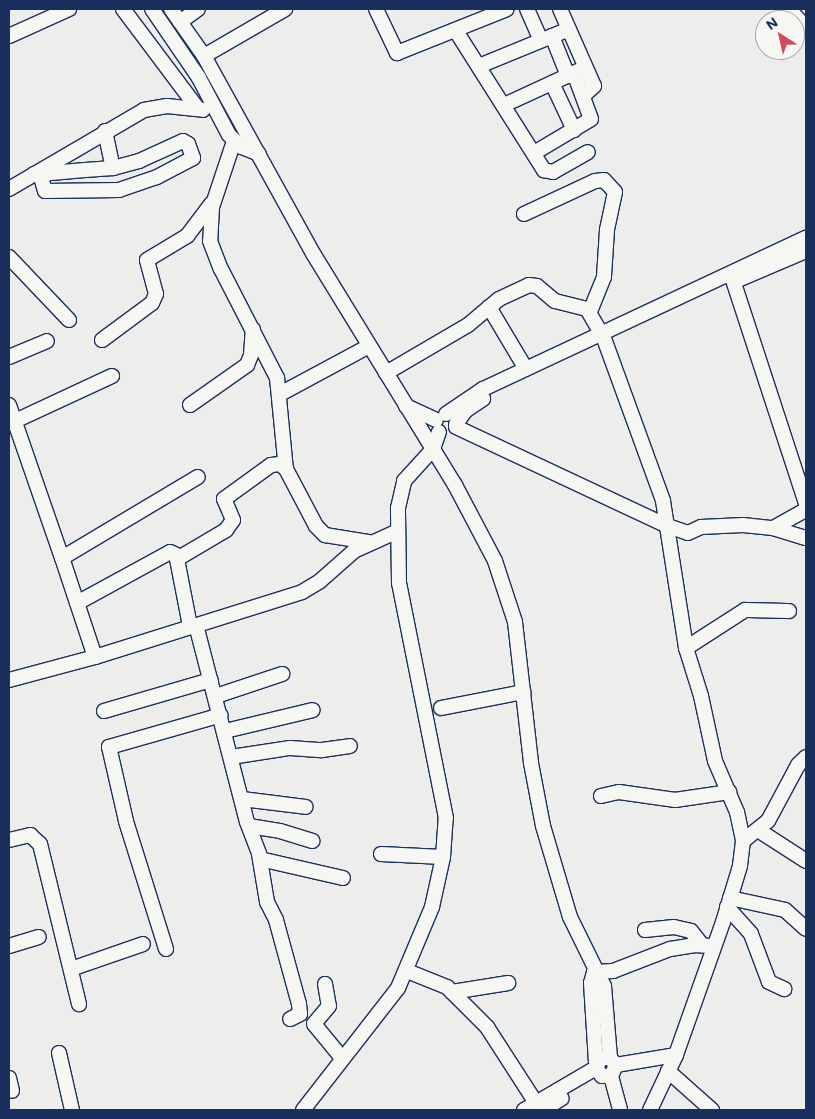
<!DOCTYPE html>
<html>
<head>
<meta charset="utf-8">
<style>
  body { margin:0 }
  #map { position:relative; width:815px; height:1119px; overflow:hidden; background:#edeeec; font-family:Mali,sans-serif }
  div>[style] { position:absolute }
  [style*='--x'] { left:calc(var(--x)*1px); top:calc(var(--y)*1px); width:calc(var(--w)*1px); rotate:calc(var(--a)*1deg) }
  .roads { filter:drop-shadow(1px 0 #1b2f5e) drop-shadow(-1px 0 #1b2f5e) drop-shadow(0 1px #1b2f5e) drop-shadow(0 -1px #1b2f5e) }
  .minor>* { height:14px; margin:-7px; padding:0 7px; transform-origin:7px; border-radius:7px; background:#f6f6f2 }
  span { translate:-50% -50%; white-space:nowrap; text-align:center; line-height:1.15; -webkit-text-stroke:5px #f6f6f2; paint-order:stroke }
  .frame { position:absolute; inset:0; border:10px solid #1b2f5e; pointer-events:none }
  .north { position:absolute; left:755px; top:10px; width:50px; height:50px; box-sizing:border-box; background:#f6f6f2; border:1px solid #9ea6b7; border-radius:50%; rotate:325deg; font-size:14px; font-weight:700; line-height:20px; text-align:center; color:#1b2f5e }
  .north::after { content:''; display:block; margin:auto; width:18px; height:22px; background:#d1495b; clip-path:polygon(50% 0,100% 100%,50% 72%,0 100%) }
</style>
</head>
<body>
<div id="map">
  <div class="roads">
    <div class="minor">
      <div style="--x:123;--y:9;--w:125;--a:53.1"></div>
      <div style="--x:198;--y:109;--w:5;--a:11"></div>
      <div style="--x:152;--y:9;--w:83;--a:55.7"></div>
      <div style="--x:199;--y:78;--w:64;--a:62.2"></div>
      <div style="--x:229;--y:135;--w:18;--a:43"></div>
      <div style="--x:242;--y:147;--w:18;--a:22"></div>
      <div style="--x:171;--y:9;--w:57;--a:54.9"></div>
      <div style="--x:204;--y:56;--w:227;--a:61.1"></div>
      <div style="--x:314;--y:255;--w:270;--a:58.5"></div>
      <div style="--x:455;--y:485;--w:86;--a:62.2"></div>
      <div style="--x:495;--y:561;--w:64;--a:71.8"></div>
      <div style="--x:515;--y:622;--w:142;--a:83.5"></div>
      <div style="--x:531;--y:763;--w:64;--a:79.2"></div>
      <div style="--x:543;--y:826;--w:95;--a:73.5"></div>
      <div style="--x:570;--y:917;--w:77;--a:63.8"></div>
      <div style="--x:604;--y:986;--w:72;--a:85.2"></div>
      <div style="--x:376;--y:9;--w:49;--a:64.5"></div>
      <div style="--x:397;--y:53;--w:118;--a:-21.8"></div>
      <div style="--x:527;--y:9;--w:34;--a:66"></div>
      <div style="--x:560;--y:9;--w:84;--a:66.2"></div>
      <div style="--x:594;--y:86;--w:15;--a:138"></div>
      <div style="--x:789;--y:9;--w:25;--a:48"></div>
      <div style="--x:180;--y:22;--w:22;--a:-36"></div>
      <div style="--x:456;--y:31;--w:165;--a:57.7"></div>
      <div style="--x:544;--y:170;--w:9;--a:13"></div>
      <div style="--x:553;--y:172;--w:40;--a:-29.7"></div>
      <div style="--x:9;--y:36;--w:66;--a:-24.2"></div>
      <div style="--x:552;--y:36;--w:43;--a:68.2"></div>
      <div style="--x:204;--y:56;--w:94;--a:-30.1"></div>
      <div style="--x:479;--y:66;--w:97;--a:-22.3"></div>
      <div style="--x:552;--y:83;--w:52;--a:64.9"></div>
      <div style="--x:504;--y:105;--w:84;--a:-24.7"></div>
      <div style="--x:105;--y:131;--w:38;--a:78"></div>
      <div style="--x:234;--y:141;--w:70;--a:108.4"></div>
      <div style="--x:212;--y:207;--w:34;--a:93"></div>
      <div style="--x:210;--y:241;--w:30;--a:69"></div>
      <div style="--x:221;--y:269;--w:123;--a:62.8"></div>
      <div style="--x:277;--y:378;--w:91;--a:84.4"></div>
      <div style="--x:534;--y:153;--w:66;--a:-30.8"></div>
      <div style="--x:591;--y:119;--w:49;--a:-110.3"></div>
      <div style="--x:34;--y:174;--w:6;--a:0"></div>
      <div style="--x:40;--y:174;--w:45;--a:-5.1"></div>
      <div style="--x:85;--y:170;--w:28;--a:-4"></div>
      <div style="--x:113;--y:168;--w:27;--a:-15"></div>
      <div style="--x:139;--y:161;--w:48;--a:-24.4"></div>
      <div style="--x:183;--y:141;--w:6;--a:31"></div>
      <div style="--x:188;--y:144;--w:15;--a:70"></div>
      <div style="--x:193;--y:158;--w:41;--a:152.2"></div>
      <div style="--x:157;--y:177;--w:40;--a:161.1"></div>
      <div style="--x:119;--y:190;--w:74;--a:179.2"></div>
      <div style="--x:45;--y:191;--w:18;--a:-106"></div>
      <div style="--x:9;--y:189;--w:156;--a:-30.3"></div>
      <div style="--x:144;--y:110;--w:23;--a:-10"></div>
      <div style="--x:167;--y:106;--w:31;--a:6"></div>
      <div style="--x:524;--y:214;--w:78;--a:-24.9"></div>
      <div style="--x:595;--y:181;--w:9;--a:-6"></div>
      <div style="--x:604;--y:180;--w:16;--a:47"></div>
      <div style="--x:615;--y:192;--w:39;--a:102"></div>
      <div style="--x:607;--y:230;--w:47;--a:93.7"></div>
      <div style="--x:604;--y:277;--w:38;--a:112"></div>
      <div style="--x:9;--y:257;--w:87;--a:46.4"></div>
      <div style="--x:731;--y:274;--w:241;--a:71.9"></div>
      <div style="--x:740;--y:279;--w:72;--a:-23"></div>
      <div style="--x:489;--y:307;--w:72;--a:59.2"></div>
      <div style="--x:602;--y:333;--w:179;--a:70"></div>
      <div style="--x:663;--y:501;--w:149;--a:81.1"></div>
      <div style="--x:686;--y:648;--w:50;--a:72.6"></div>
      <div style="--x:701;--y:696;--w:66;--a:77.8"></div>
      <div style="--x:715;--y:761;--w:56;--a:66.7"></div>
      <div style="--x:737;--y:812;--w:30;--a:78"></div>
      <div style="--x:743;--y:841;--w:25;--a:97"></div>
      <div style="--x:740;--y:866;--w:59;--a:106.9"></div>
      <div style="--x:723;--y:922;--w:141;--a:109.5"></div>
      <div style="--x:676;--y:1055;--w:61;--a:115.3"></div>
      <div style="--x:102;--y:340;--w:62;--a:-36.5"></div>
      <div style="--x:152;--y:303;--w:10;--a:-66"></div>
      <div style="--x:156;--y:294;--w:35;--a:-105"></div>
      <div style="--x:147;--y:260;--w:47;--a:-31"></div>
      <div style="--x:187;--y:236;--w:41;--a:-52.9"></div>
      <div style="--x:9;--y:357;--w:41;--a:-22.8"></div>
      <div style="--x:386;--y:373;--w:95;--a:-30.3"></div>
      <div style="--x:468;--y:325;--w:40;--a:-40"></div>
      <div style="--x:499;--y:299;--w:33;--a:-25"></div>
      <div style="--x:529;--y:285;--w:8;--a:7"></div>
      <div style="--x:537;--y:286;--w:23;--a:40"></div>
      <div style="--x:555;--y:301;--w:33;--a:14"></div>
      <div style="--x:587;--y:309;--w:28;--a:60"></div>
      <div style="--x:280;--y:394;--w:101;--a:-28.3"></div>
      <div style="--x:9;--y:405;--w:162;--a:70.9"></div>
      <div style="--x:190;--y:405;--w:70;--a:-35.1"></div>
      <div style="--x:247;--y:365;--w:11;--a:-68"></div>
      <div style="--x:251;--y:355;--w:26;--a:-86"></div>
      <div style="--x:406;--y:406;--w:33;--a:25"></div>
      <div style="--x:446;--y:414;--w:45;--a:-34"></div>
      <div style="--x:483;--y:389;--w:357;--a:-25.1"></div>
      <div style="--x:15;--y:421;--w:107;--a:-24.9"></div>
      <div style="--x:456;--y:424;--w:16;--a:-55"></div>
      <div style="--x:465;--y:411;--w:22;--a:-34"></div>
      <div style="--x:456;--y:427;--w:231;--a:25.1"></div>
      <div style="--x:665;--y:525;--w:24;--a:19"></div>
      <div style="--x:688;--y:533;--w:14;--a:-25"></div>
      <div style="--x:701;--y:527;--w:42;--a:-2.7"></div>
      <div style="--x:743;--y:525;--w:30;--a:6"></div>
      <div style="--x:773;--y:528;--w:34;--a:17"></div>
      <div style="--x:773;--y:528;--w:38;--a:-29"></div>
      <div style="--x:77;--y:603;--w:106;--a:-28.7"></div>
      <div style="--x:170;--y:552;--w:10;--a:24"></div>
      <div style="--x:196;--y:625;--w:203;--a:75.5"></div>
      <div style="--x:247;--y:822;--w:34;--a:69"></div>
      <div style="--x:259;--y:854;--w:49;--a:80.5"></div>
      <div style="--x:267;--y:902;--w:20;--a:63"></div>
      <div style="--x:276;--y:920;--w:87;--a:74.7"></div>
      <div style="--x:299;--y:1004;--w:10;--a:84"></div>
      <div style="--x:300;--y:1014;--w:11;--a:153"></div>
      <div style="--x:190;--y:626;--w:68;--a:-101"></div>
      <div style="--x:177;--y:559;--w:57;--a:-30.6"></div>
      <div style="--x:226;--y:530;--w:12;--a:-55"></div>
      <div style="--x:233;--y:520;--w:23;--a:-113"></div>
      <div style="--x:224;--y:499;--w:58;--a:-35.9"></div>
      <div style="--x:271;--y:465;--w:9;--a:-6"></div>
      <div style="--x:280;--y:464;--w:8;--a:40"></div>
      <div style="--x:286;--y:469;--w:64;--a:62.2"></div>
      <div style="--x:316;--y:526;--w:13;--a:45"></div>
      <div style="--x:325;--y:535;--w:45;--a:9"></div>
      <div style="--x:686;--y:648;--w:70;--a:-32.8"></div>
      <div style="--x:745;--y:610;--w:44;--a:1.3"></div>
      <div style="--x:95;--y:657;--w:104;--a:-108.4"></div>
      <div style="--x:62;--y:558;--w:158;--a:-30.8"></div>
      <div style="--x:9;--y:680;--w:89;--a:-15"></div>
      <div style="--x:95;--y:657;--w:217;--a:-17.4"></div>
      <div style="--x:302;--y:592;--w:21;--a:-31"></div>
      <div style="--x:320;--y:581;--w:45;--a:-41.4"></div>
      <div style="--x:354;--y:551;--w:48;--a:-24.4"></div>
      <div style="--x:216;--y:696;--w:70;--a:-18.4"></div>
      <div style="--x:441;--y:708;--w:84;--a:-11"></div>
      <div style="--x:104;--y:711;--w:111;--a:-16.2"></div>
      <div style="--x:225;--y:731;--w:90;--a:-13.4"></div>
      <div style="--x:231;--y:757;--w:60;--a:-8.7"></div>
      <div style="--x:290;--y:748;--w:32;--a:4"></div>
      <div style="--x:322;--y:750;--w:28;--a:-8"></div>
      <div style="--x:601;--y:796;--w:18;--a:-13"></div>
      <div style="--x:619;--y:792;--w:57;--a:8.1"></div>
      <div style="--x:675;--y:800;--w:55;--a:-8.4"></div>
      <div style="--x:242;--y:799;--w:64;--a:7.1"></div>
      <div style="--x:249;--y:826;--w:31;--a:9"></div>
      <div style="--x:280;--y:831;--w:34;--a:17"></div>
      <div style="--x:758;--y:830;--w:57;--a:32.9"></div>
      <div style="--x:9;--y:840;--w:22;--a:-13"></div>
      <div style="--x:30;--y:835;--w:13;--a:42"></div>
      <div style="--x:40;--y:844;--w:165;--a:76.3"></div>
      <div style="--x:743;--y:841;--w:32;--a:-39"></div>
      <div style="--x:768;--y:821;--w:64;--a:-61.8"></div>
      <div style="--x:798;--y:765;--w:11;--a:-45"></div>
      <div style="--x:381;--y:854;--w:62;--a:2.8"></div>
      <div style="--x:260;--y:859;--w:85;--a:12.9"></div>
      <div style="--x:730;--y:898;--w:56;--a:12.3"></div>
      <div style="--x:785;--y:910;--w:28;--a:42"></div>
      <div style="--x:727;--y:907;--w:36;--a:48"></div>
      <div style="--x:751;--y:934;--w:51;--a:69.4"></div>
      <div style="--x:769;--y:982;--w:17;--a:25"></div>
      <div style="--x:645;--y:930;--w:29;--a:-6"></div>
      <div style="--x:674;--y:927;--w:17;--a:13"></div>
      <div style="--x:691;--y:931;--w:18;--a:52"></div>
      <div style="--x:9;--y:946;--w:31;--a:-17"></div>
      <div style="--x:166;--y:949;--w:134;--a:-107.4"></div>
      <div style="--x:126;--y:821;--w:76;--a:-102.9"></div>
      <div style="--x:109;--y:747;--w:116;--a:-15.9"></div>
      <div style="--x:71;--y:969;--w:76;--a:-19.1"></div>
      <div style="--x:407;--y:971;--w:43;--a:21.8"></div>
      <div style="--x:447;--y:987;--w:57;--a:45"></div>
      <div style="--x:487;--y:1027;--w:90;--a:57.2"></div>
      <div style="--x:594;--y:972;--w:19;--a:-3"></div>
      <div style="--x:613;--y:971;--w:61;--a:-21.1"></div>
      <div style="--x:670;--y:949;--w:24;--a:-9"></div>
      <div style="--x:694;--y:945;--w:17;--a:3"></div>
      <div style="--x:594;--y:972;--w:11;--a:105"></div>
      <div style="--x:591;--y:983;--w:79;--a:86.4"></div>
      <div style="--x:325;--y:984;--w:22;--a:80"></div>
      <div style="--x:329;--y:1006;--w:23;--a:130"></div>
      <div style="--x:314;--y:1024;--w:44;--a:50.5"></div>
      <div style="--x:452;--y:992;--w:57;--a:-9.1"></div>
      <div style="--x:59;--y:1053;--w:58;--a:77.2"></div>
      <div style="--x:616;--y:1065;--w:61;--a:-9.5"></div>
      <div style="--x:668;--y:1071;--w:59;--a:41.6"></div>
      <div style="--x:611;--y:1076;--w:35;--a:75"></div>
      <div style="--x:9;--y:1078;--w:13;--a:77"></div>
      <div style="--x:303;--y:1110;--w:155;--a:-52.1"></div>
      <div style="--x:398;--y:988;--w:88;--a:-67.2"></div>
      <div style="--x:432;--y:907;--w:51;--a:-77.6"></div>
      <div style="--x:443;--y:857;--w:39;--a:-86"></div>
      <div style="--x:446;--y:818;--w:240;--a:-101.3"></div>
      <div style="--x:399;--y:583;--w:75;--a:-90.8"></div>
      <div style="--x:398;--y:508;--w:28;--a:-77"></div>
      <div style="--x:404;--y:481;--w:43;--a:-47.8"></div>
      <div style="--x:433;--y:449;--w:18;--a:-71"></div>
      <div style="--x:524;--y:1110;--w:83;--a:-30.3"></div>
      <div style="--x:596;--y:1068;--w:11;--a:-63"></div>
      <div style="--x:601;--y:1058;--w:9;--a:0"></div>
      <div style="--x:610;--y:1058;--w:9;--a:49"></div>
      <div style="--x:616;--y:1065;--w:12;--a:114"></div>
      <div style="--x:611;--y:1076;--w:9;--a:180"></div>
      <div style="--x:602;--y:1076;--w:10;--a:-127"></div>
      <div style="--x:543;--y:1110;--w:22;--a:-32"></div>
    </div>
  </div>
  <div class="frame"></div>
  <div class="north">N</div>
</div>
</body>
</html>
